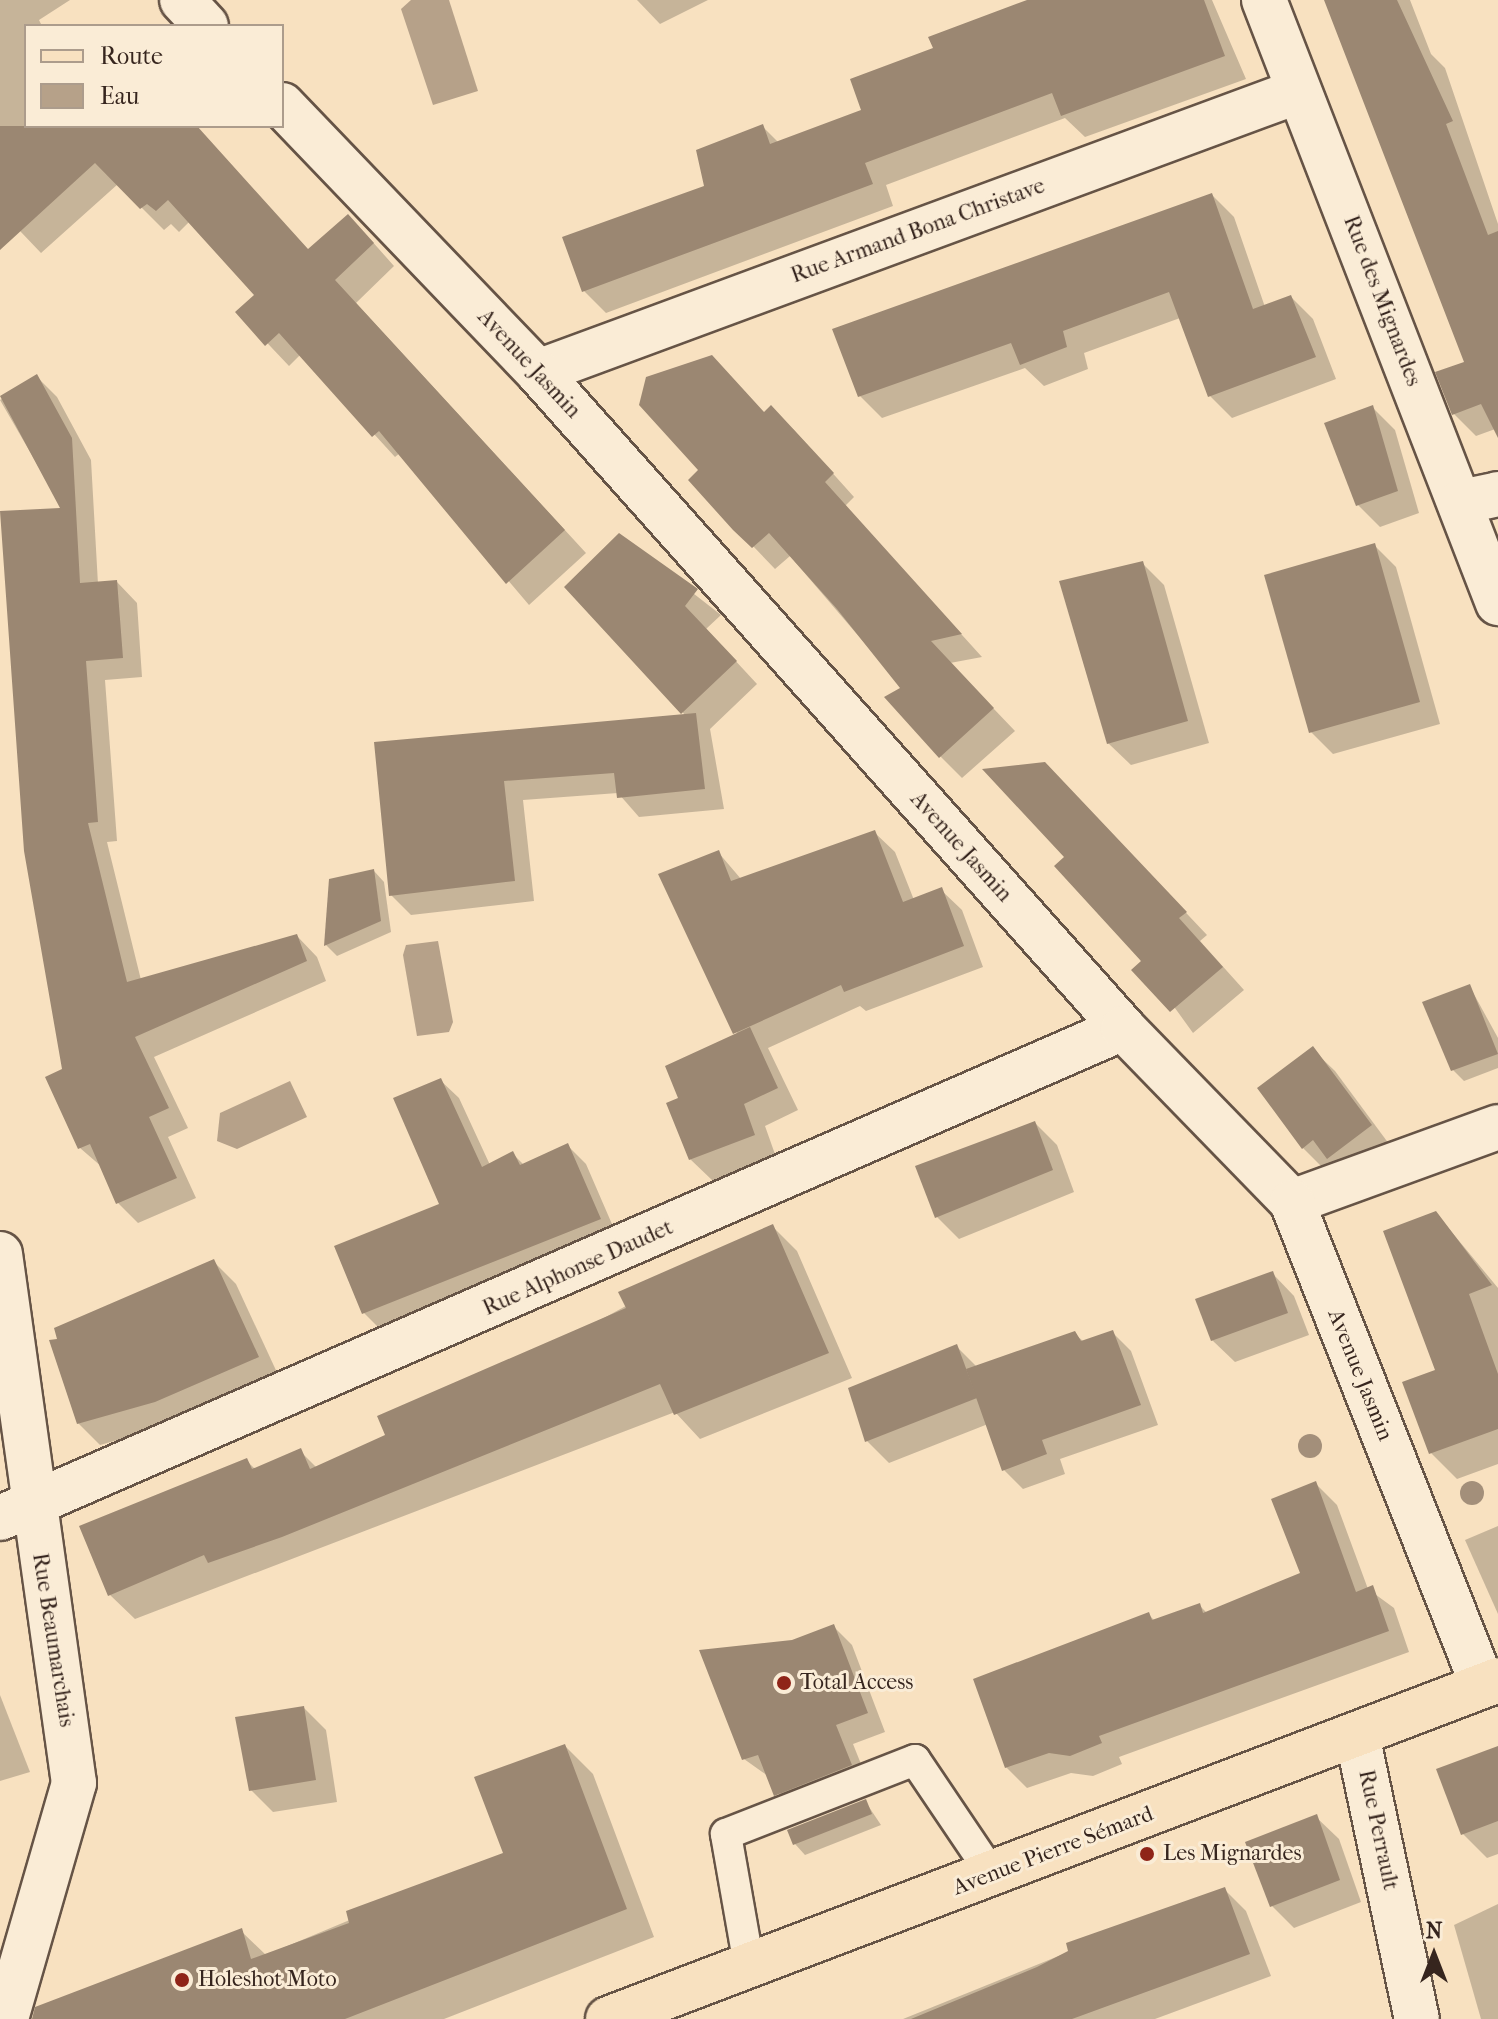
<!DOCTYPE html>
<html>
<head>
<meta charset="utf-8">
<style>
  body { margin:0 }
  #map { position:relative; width:1498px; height:2019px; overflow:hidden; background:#f8e1c0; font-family:"IM FELL French Canon",serif }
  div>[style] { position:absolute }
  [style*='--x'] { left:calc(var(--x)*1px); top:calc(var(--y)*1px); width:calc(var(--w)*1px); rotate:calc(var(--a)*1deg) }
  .water>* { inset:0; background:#b6a189 }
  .shadow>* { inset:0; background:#0003 }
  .building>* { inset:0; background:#9b8772 }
  .roads { filter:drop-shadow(2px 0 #665446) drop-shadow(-2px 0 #665446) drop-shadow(0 2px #665446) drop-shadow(0 -2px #665446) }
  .lane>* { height:30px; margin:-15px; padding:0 15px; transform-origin:15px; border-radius:15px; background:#faecd6 }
  .street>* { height:44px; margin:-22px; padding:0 22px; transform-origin:22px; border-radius:22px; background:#faecd6 }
  .secondary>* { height:44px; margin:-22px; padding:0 22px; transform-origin:22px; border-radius:22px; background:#faecd6 }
  .primary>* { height:44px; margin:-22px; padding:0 22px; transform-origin:22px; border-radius:22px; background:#f8e1c0 }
  .trees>* { width:24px; height:24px; margin:-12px; border-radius:50%; background:#a38f7a }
  .dots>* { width:22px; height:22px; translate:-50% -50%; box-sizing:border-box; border:4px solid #faecd6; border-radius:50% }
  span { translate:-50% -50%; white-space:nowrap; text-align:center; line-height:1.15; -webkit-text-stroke:6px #faecd6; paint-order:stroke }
  .street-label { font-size:22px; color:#36251e }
  .poi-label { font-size:22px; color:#36251e }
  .left { translate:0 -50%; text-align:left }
  .legend { position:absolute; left:24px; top:24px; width:260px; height:104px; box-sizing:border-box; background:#faecd6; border:2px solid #ac9c8c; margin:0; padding:10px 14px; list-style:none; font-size:24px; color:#36251e }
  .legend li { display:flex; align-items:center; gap:16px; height:40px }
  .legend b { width:40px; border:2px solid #ac9c8c }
  .north { position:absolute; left:1394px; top:1915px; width:80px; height:80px; -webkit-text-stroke:6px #faecd6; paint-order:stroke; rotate:0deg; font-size:22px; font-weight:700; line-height:32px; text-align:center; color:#36251e }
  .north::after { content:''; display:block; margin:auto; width:28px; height:36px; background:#36251e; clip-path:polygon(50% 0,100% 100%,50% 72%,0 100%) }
</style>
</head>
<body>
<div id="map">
  <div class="water">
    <div style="clip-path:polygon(411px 0,449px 0,478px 91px,433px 105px,401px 9px)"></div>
    <div style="clip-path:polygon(438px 941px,453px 1022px,449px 1032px,417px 1036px,403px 955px,406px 945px)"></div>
    <div style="clip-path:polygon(290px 1081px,307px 1117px,237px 1149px,217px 1141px,220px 1113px)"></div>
  </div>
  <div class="shadow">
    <div style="clip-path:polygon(0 0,70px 0,39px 20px,42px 26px,26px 26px,26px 126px,195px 126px,309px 251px,370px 239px,394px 266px,356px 303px,586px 553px,529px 605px,400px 453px,395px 457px,301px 354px,289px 366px,238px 312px,257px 295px,190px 221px,179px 232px,171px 224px,164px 230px,118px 184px,41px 253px,0 210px)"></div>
    <div style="clip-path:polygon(708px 0,660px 24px,637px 0)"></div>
    <div style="clip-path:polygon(1032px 0,1212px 0,1246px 79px,1085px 137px,1065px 118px,886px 185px,893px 206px,606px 313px,584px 291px,706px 187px,762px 126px,779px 143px,864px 112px,936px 49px)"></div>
    <div style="clip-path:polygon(1327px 0,1410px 0,1431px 54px,1445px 68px,1498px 224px,1498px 428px,1476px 436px,1454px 414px,1467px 363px)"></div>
    <div style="clip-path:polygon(1212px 195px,1234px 217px,1265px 307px,1291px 297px,1313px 319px,1336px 379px,1232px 418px,1210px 396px,1180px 318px,1084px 353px,1088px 369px,1044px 386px,1025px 368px,882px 418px,860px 396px)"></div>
    <div style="clip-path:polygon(37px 377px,57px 397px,91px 460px,98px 584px,117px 582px,137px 603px,142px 677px,105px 680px,117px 841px,107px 842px,141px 980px,297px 936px,317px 957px,326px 981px,154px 1057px,188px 1128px,168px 1137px,196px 1198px,138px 1223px,118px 1203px,102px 1167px,80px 1148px,65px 1070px,63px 509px,0 400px)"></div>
    <div style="clip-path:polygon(1373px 408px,1395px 430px,1419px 513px,1380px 527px,1358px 505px)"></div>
    <div style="clip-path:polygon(765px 413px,793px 429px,854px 497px,845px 506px,982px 657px,950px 663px,1015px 731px,962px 778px,940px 756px,903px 688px,790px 556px,775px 569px,753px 546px)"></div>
    <div style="clip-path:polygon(620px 536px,721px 615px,706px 629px,757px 684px,710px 729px,724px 809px,639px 817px,618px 793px,523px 800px,534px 901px,411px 915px,391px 895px,376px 744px,686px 716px,567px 587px)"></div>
    <div style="clip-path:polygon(1374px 545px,1396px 567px,1440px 724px,1333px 754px,1311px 732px)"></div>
    <div style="clip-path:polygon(1142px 563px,1164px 585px,1209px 743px,1131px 765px,1108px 743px)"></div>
    <div style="clip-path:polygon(1067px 787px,1207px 935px,1200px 941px,1244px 990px,1193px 1033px,1066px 857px)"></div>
    <div style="clip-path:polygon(874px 832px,895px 852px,914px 900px,941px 890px,962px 910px,983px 967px,866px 1011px,860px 1006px,768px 1048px,798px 1110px,765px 1126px,776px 1157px,713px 1181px,690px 1159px,681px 1099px,737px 1035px,718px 852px,741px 879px)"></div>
    <div style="clip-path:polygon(374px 871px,384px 882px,391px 932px,337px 956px,326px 945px,331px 880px)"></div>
    <div style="clip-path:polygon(1470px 987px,1498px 1038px,1498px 1068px,1464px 1081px,1453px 1070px)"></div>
    <div style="clip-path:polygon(1312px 1049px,1335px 1071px,1392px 1148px,1325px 1170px,1303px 1148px)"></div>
    <div style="clip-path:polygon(440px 1080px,459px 1098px,490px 1165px,513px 1154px,524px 1165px,568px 1146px,586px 1164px,618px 1238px,382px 1331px,364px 1313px,441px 1205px)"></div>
    <div style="clip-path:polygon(1035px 1123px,1057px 1145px,1074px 1192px,959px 1239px,937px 1217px)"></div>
    <div style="clip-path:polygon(1436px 1213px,1498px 1288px,1498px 1464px,1457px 1479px,1431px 1453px,1404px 1383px,1437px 1371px)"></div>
    <div style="clip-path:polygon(772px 1226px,797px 1251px,852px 1378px,700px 1439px,675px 1412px,135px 1619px,110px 1595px,247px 1461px,256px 1470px,300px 1451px,317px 1468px,388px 1436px)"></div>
    <div style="clip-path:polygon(214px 1262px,236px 1284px,280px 1379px,178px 1423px,100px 1445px,78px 1423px,60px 1340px)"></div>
    <div style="clip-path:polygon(1272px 1273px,1294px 1296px,1309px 1335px,1235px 1362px,1212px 1340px)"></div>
    <div style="clip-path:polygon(1112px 1332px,1131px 1351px,1158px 1425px,1060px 1459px,1065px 1474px,1023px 1489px,1004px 1470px,988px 1424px,889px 1463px,867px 1441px,956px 1346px,977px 1367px,1074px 1333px,1084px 1342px)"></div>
    <div style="clip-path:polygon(1316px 1484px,1337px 1505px,1368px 1589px,1394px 1608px,1409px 1652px,1119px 1757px,1122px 1764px,1093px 1776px,1071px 1773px,1027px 1788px,1006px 1767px,1148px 1614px,1155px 1621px,1199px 1605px,1208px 1614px,1302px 1574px)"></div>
    <div style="clip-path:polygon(1498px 1526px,1498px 1614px,1465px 1540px)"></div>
    <div style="clip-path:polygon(833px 1626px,852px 1645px,885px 1732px,853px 1744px,869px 1784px,794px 1813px,768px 1776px,744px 1759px,793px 1642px)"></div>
    <div style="clip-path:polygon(0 1695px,30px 1772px,0 1781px)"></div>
    <div style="clip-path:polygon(304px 1708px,326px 1730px,337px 1802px,273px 1812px,251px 1790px)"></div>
    <div style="clip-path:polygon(565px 1746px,593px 1774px,654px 1937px,444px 2019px,49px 2019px,241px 1931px,266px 1955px,505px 1855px)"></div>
    <div style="clip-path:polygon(1498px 1748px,1498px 1854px,1487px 1858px,1463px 1834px)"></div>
    <div style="clip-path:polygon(865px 1801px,881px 1825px,805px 1855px,795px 1844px)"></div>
    <div style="clip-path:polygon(1316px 1817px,1339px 1839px,1361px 1902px,1294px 1928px,1272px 1906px)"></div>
    <div style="clip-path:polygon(1224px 1889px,1246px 1911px,1271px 1976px,1155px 2019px,903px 2019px)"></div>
    <div style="clip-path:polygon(1498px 1904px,1498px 2019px,1481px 2019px,1454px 1925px)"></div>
  </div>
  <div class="building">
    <div style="clip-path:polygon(1027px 0,1204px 0,1225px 56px,1061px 116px,1052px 93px,865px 163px,873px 184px,582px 292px,562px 237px,704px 186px,696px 150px,763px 124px,770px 144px,861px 110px,850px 79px,933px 48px,928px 37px)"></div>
    <div style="clip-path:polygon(1324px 0,1397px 0,1453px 121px,1446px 124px,1488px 235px,1498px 231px,1498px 438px,1481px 404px,1452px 415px,1435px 372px,1464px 362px)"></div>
    <div style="clip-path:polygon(0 126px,197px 126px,308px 249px,348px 214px,374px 243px,335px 280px,565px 530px,506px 584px,379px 431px,372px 437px,279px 333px,265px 346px,235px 312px,254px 295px,168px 200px,156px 211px,147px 204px,140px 209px,95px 163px,0 250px)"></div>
    <div style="clip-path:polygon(1212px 193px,1253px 309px,1291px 295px,1316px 357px,1208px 397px,1169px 292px,1063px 331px,1067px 347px,1020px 365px,1011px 343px,858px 397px,832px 329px)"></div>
    <div style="clip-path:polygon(712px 355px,764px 412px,771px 405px,834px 473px,825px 482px,962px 634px,931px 641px,994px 708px,939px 758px,884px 697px,900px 688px,837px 609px,769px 533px,752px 548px,733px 530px,688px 480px,698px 470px,639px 405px,646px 377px)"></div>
    <div style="clip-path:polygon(37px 374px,72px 438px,80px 583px,117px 580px,123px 658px,86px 661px,98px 822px,88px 823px,127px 982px,297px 934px,307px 961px,135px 1037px,169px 1108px,149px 1117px,177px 1178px,116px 1204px,90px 1144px,78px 1149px,45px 1077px,62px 1069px,24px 851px,0 511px,60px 508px,0 396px)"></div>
    <div style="clip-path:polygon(1373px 405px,1398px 491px,1356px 506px,1324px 423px)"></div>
    <div style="clip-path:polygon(619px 533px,698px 589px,685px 606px,737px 661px,681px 714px,564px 587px)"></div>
    <div style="clip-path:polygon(1375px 543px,1420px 702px,1309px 733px,1264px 575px)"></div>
    <div style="clip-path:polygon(1143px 561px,1188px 721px,1107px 744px,1059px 581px)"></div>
    <div style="clip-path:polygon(696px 713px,705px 789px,617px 798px,614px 773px,504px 781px,515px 881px,389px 896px,374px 742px)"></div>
    <div style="clip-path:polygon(1045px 762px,1187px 912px,1179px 918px,1223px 967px,1170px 1012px,1131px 970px,1141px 961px,1054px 866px,1064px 857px,982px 769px)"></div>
    <div style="clip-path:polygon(875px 830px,903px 902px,942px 887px,964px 946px,844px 992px,841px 985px,733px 1034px,658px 874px,719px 850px,731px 881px)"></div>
    <div style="clip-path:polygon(374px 869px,381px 921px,324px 946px,329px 879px)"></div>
    <div style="clip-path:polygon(1470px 984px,1498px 1054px,1451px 1071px,1422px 1002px)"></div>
    <div style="clip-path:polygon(750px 1027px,778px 1088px,744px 1104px,755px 1135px,689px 1160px,666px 1103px,678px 1098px,665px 1066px)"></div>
    <div style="clip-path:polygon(1313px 1046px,1372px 1125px,1327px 1159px,1313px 1140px,1302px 1149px,1257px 1088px)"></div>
    <div style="clip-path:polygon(441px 1078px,482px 1167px,513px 1151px,520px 1165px,568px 1143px,601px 1219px,362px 1314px,334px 1246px,439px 1204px,393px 1098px)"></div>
    <div style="clip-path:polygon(1035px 1121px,1053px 1170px,935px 1218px,915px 1166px)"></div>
    <div style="clip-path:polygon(1436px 1211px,1492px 1285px,1469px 1294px,1498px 1374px,1498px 1429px,1429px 1454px,1402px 1382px,1435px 1370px,1383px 1231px)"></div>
    <div style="clip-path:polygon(773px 1224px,829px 1353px,674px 1415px,660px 1384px,282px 1537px,208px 1563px,204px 1555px,108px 1596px,79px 1526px,247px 1458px,252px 1469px,301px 1448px,310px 1469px,385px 1435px,377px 1416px,626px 1308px,618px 1292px)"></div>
    <div style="clip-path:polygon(214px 1259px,259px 1357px,155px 1402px,77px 1424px,49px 1340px,57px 1339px,54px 1328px)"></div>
    <div style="clip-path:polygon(1273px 1271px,1288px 1313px,1211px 1341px,1195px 1299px)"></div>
    <div style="clip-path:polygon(1113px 1330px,1141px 1405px,1042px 1440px,1047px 1454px,1002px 1471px,966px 1369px,1075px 1331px,1081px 1341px)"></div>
    <div style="clip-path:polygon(957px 1344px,977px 1398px,865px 1442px,848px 1388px)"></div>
    <div style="clip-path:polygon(1316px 1481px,1356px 1592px,1373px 1585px,1389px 1631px,1099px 1736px,1102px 1743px,1070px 1756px,1049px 1753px,1005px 1768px,973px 1679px,1149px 1612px,1152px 1620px,1200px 1603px,1203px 1613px,1300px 1573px,1271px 1499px)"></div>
    <div style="clip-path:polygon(834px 1624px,868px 1713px,836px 1725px,852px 1765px,774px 1796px,758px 1755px,742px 1760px,699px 1650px,792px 1640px)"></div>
    <div style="clip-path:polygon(304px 1706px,316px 1780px,249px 1791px,235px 1717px)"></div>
    <div style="clip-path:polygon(565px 1744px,627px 1909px,345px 2019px,32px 2019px,35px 2007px,242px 1928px,251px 1959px,349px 1923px,346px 1911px,503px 1853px,474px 1777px)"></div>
    <div style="clip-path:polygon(1498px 1746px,1498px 1821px,1461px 1835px,1436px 1769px)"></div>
    <div style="clip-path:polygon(866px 1799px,872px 1814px,793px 1845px,787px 1830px)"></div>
    <div style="clip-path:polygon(1317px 1814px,1340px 1880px,1270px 1907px,1245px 1842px)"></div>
    <div style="clip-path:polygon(1225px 1887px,1250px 1954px,1072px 2019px,911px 2019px,1037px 1967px,1068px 1951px,1066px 1943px)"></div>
  </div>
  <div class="roads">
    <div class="lane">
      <div style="--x:749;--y:1965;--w:133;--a:-100"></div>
      <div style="--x:726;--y:1834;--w:203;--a:-21.4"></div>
      <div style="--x:915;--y:1760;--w:138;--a:56"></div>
    </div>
    <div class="street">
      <div style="--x:1264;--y:0;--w:647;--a:68.79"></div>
      <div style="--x:538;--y:372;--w:811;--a:-20.27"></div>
      <div style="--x:1461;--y:502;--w:38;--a:-12"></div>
      <div style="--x:1292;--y:1202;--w:219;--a:-20"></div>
      <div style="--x:0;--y:1254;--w:534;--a:82.04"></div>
      <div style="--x:74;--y:1783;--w:246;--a:106.1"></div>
      <div style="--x:0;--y:1518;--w:1225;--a:-23.57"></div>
      <div style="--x:1357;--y:1735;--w:290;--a:78.1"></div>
    </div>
    <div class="secondary">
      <div style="--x:182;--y:0;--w:35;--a:47"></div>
      <div style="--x:282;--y:105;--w:370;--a:46.2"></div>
      <div style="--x:538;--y:372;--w:879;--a:48.27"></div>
      <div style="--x:1123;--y:1028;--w:243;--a:45.8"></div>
      <div style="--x:1292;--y:1202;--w:520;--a:68.46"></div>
    </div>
    <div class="primary">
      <div style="--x:608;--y:2019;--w:952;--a:-20.85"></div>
    </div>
  </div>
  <div class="trees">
    <div style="left:1310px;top:1446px"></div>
    <div style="left:1472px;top:1493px"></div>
  </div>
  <div class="dots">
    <div style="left:784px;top:1683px;background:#8f2418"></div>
    <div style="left:1147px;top:1854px;background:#8f2418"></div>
    <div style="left:182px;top:1980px;background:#8f2418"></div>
  </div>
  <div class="street-label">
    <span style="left:918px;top:231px;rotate:-20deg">Rue Armand Bona Christave</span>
    <span style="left:1382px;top:301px;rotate:69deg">Rue des Mignardes</span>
    <span style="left:529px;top:364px;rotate:47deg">Avenue Jasmin</span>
    <span style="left:961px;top:847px;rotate:48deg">Avenue Jasmin</span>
    <span style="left:578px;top:1268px;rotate:-24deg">Rue Alphonse Daudet</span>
    <span style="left:1360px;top:1375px;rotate:68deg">Avenue Jasmin</span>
    <span style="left:53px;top:1640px;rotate:81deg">Rue Beaumarchais</span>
    <span style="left:1378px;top:1830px;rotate:78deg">Rue Perrault</span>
    <span style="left:1053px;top:1851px;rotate:-21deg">Avenue Pierre Sémard</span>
  </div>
  <div class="poi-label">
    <span class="left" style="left:800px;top:1683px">Total Access</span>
    <span class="left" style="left:1163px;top:1854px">Les Mignardes</span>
    <span class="left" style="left:198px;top:1980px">Holeshot Moto</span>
  </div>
  <ul class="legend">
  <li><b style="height:10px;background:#f8e1c0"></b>Route</li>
  <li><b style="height:22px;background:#b6a189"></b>Eau</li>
  </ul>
  <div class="north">N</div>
</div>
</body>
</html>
